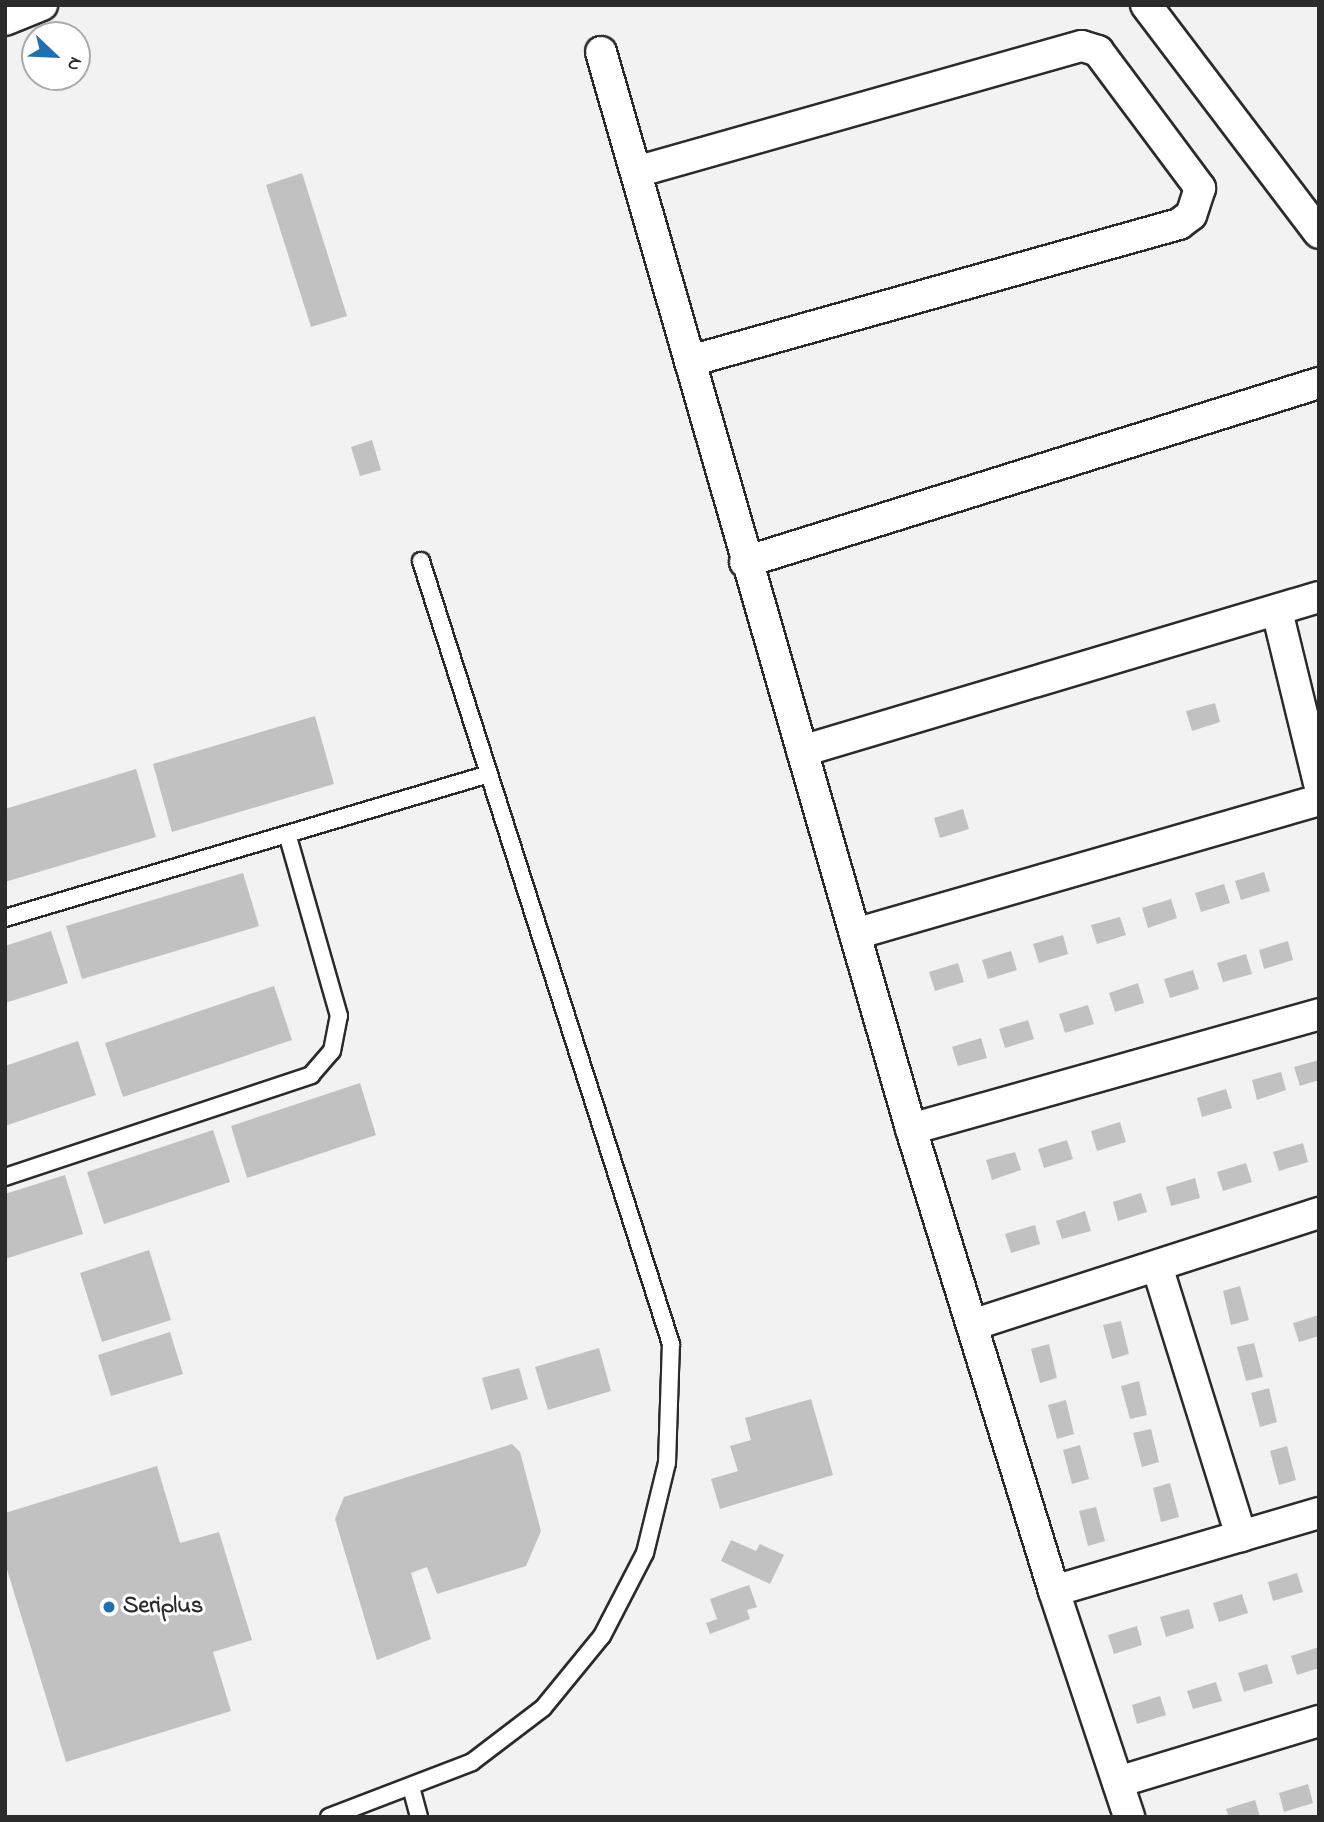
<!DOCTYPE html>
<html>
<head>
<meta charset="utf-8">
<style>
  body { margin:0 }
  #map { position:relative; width:1324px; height:1822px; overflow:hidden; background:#f2f2f2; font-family:"Indie Flower",sans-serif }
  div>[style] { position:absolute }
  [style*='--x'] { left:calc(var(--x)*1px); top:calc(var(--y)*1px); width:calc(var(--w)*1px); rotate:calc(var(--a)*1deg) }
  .building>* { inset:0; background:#c1c1c1 }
  .roads { filter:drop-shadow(2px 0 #2b2b2b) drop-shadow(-2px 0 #2b2b2b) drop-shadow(0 2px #2b2b2b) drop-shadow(0 -2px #2b2b2b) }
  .lane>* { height:16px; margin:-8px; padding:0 8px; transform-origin:8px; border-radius:8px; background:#fff }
  .street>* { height:30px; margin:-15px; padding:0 15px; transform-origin:15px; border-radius:15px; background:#fff }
  .dots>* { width:19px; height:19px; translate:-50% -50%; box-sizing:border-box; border:4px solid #fff; border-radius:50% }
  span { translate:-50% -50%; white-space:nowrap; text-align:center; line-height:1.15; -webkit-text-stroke:6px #fff; paint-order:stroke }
  .poi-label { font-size:24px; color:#2b2b2b; font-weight:700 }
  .left { translate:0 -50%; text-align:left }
  .frame { position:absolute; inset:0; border:7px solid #2b2b2b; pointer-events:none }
  .north { position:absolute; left:21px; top:21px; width:70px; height:70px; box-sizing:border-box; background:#fff; border:2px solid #aaa; border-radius:50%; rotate:113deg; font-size:19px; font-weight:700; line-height:28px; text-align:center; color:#2b2b2b }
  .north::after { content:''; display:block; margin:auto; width:24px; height:32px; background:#1f6fb2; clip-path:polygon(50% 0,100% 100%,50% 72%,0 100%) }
</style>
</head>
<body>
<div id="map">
  <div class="building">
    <div style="clip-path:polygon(302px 173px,347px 316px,311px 327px,266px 185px)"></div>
    <div style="clip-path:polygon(372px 440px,381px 470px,360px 476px,351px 447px)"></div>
    <div style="clip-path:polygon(1215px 703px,1220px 722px,1192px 731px,1186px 711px)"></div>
    <div style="clip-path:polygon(315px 716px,334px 784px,172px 832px,153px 764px)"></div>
    <div style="clip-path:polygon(136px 769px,156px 837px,5px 882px,5px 809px)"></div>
    <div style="clip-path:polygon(963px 809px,969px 829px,940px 838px,934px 818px)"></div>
    <div style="clip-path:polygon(1264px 872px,1270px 891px,1241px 900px,1235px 881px)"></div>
    <div style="clip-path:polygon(243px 873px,259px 926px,82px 979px,66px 926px)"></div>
    <div style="clip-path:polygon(1224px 884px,1230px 903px,1201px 912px,1195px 893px)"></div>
    <div style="clip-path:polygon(1171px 899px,1177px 918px,1148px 928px,1142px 908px)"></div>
    <div style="clip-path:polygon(1120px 917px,1126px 935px,1097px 944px,1091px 925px)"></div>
    <div style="clip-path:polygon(51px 931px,68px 983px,5px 1003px,5px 946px)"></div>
    <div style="clip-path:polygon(1063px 935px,1068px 954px,1039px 963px,1033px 944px)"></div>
    <div style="clip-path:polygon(1288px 941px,1293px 960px,1264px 969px,1259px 950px)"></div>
    <div style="clip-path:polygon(1011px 951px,1017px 970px,988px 979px,982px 960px)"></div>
    <div style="clip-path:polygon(1246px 954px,1252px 974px,1223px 982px,1217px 963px)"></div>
    <div style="clip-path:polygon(958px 963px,964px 982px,935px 991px,929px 972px)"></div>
    <div style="clip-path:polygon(1193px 970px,1199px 989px,1170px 998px,1164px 979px)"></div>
    <div style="clip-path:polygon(1138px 983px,1144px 1003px,1115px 1012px,1109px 993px)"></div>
    <div style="clip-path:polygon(274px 986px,292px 1040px,123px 1097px,105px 1043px)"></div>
    <div style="clip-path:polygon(1088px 1005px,1094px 1024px,1065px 1033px,1059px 1014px)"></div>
    <div style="clip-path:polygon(1028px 1020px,1034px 1039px,1005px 1048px,999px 1029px)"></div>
    <div style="clip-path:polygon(981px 1038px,987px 1058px,958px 1066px,952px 1047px)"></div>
    <div style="clip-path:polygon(78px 1041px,96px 1095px,5px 1126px,5px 1066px)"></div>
    <div style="clip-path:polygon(1319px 1060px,1319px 1080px,1300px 1086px,1294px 1067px)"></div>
    <div style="clip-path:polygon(1281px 1072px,1286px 1090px,1257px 1100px,1252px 1080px)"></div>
    <div style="clip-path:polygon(360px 1083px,376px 1135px,247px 1178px,231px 1126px)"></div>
    <div style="clip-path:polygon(1226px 1089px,1232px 1108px,1202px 1117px,1197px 1098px)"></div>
    <div style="clip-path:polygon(1120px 1122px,1126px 1142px,1097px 1151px,1091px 1131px)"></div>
    <div style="clip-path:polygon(213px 1130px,230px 1182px,104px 1224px,87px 1172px)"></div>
    <div style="clip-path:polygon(1067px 1140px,1073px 1159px,1044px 1168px,1038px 1149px)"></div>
    <div style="clip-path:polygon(1303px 1143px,1308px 1162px,1279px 1171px,1273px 1152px)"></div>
    <div style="clip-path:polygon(1015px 1152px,1021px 1170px,992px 1180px,986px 1160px)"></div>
    <div style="clip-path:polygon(1246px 1163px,1252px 1182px,1223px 1191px,1217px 1172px)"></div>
    <div style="clip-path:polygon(65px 1175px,83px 1234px,5px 1259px,5px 1194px)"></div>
    <div style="clip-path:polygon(1195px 1178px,1200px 1198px,1171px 1206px,1166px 1187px)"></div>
    <div style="clip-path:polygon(1141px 1193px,1147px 1212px,1118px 1221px,1113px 1202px)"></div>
    <div style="clip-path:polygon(1085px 1211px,1091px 1231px,1062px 1239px,1056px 1221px)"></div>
    <div style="clip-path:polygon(1035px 1225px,1040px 1244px,1011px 1253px,1005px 1234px)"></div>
    <div style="clip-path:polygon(149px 1250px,171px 1320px,102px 1342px,80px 1273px)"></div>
    <div style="clip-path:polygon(1240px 1286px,1249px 1320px,1231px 1325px,1223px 1291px)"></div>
    <div style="clip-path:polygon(1319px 1315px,1319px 1336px,1299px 1342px,1293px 1323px)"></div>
    <div style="clip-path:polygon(1121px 1321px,1129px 1354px,1112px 1359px,1103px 1325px)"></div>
    <div style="clip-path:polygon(170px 1332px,183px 1374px,111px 1396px,98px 1355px)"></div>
    <div style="clip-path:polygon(1254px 1343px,1263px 1377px,1246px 1381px,1237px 1347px)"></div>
    <div style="clip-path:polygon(1049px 1344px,1057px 1378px,1040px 1383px,1031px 1349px)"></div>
    <div style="clip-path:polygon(599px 1348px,611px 1391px,548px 1410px,535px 1367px)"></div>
    <div style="clip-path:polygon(519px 1368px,528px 1399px,491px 1410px,482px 1378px)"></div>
    <div style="clip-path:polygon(1139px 1381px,1147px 1415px,1130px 1419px,1121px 1386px)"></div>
    <div style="clip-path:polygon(1269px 1388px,1277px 1422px,1260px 1427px,1251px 1393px)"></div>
    <div style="clip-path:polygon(811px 1399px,833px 1475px,720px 1509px,711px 1479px,738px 1471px,730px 1446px,751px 1440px,745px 1418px)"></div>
    <div style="clip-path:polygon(1066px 1400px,1074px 1434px,1057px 1439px,1048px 1405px)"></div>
    <div style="clip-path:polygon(1151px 1429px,1159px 1462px,1142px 1467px,1133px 1433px)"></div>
    <div style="clip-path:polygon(512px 1444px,520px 1452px,541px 1531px,526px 1566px,437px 1594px,427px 1567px,411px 1573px,431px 1639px,377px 1660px,335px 1519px,344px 1497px)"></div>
    <div style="clip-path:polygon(1080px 1445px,1089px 1479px,1072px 1484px,1063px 1450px)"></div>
    <div style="clip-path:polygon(1287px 1446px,1296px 1480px,1279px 1485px,1270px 1451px)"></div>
    <div style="clip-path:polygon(157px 1466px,180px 1543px,219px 1532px,252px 1640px,213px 1652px,231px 1711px,66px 1762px,5px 1563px,5px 1513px)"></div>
    <div style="clip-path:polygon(1170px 1483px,1179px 1517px,1161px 1522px,1153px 1488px)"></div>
    <div style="clip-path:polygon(1096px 1507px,1105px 1541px,1088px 1546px,1079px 1511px)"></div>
    <div style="clip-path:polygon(731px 1540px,756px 1551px,760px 1544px,784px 1555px,770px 1584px,721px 1561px)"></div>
    <div style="clip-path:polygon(1297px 1573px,1303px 1592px,1273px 1601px,1268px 1582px)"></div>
    <div style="clip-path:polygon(749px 1585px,757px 1607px,747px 1610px,750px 1619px,710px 1634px,706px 1623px,717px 1619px,710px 1599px)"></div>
    <div style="clip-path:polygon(1242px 1594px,1248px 1613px,1219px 1622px,1213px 1603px)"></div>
    <div style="clip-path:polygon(1189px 1609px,1194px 1628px,1166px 1637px,1160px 1617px)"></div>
    <div style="clip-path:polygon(1137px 1626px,1142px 1645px,1114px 1654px,1108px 1635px)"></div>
    <div style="clip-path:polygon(1319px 1647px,1319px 1668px,1297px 1675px,1291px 1656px)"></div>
    <div style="clip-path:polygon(1267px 1664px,1273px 1683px,1244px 1692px,1238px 1673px)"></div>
    <div style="clip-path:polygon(1216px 1682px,1222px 1701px,1193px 1709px,1187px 1691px)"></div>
    <div style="clip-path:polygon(1160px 1696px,1166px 1715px,1137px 1724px,1132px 1705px)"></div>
    <div style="clip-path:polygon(1308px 1784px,1313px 1803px,1284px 1812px,1279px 1793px)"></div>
    <div style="clip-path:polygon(1255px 1800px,1260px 1817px,1229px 1817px,1226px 1809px)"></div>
  </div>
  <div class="roads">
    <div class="lane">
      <div style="--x:5;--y:918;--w:505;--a:-16.57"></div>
      <div style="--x:5;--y:1177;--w:323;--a:-18.4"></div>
      <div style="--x:311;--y:1075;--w:32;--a:-49"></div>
      <div style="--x:332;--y:1051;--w:36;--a:-79"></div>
      <div style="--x:339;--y:1016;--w:189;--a:-105.9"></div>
      <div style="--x:411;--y:1787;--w:31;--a:75"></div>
      <div style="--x:329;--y:1817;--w:153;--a:-21"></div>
      <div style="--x:472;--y:1762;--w:89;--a:-37.3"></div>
      <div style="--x:543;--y:1708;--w:93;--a:-50.7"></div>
      <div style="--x:602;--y:1636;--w:93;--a:-62.6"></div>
      <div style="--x:645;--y:1553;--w:93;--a:-76.3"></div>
      <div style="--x:667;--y:1463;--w:119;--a:-88.1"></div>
      <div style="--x:671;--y:1344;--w:822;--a:-107.71"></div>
    </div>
    <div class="street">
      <div style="--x:1146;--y:5;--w:286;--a:52.8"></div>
      <div style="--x:5;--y:20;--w:40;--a:-22"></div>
      <div style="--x:601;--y:52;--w:1121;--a:73.94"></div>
      <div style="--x:911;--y:1129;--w:484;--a:72.8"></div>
      <div style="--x:1054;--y:1591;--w:238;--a:71.6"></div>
      <div style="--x:636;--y:172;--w:463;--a:-15.8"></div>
      <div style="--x:1082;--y:46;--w:17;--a:17"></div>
      <div style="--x:1098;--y:51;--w:171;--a:53.3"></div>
      <div style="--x:1200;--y:188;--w:28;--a:108"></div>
      <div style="--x:1191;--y:215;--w:15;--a:143"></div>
      <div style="--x:1179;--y:224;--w:508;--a:164.35"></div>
      <div style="--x:745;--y:562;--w:601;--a:-17.32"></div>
      <div style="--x:1277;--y:611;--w:177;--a:76.3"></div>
      <div style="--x:802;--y:751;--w:539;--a:-16.59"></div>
      <div style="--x:855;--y:934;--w:483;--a:-16.1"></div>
      <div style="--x:911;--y:1129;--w:424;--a:-15.7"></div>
      <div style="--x:1157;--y:1266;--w:283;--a:72.7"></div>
      <div style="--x:972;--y:1325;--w:365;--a:-17.9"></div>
      <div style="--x:1054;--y:1591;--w:276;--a:-16.4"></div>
      <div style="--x:1118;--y:1782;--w:210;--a:-16.9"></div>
    </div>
  </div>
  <div class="dots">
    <div style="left:109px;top:1607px;background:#1f6fb2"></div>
  </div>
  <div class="poi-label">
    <span class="left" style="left:123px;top:1607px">Seriplus</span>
  </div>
  <div class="frame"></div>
  <div class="north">N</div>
</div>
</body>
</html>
